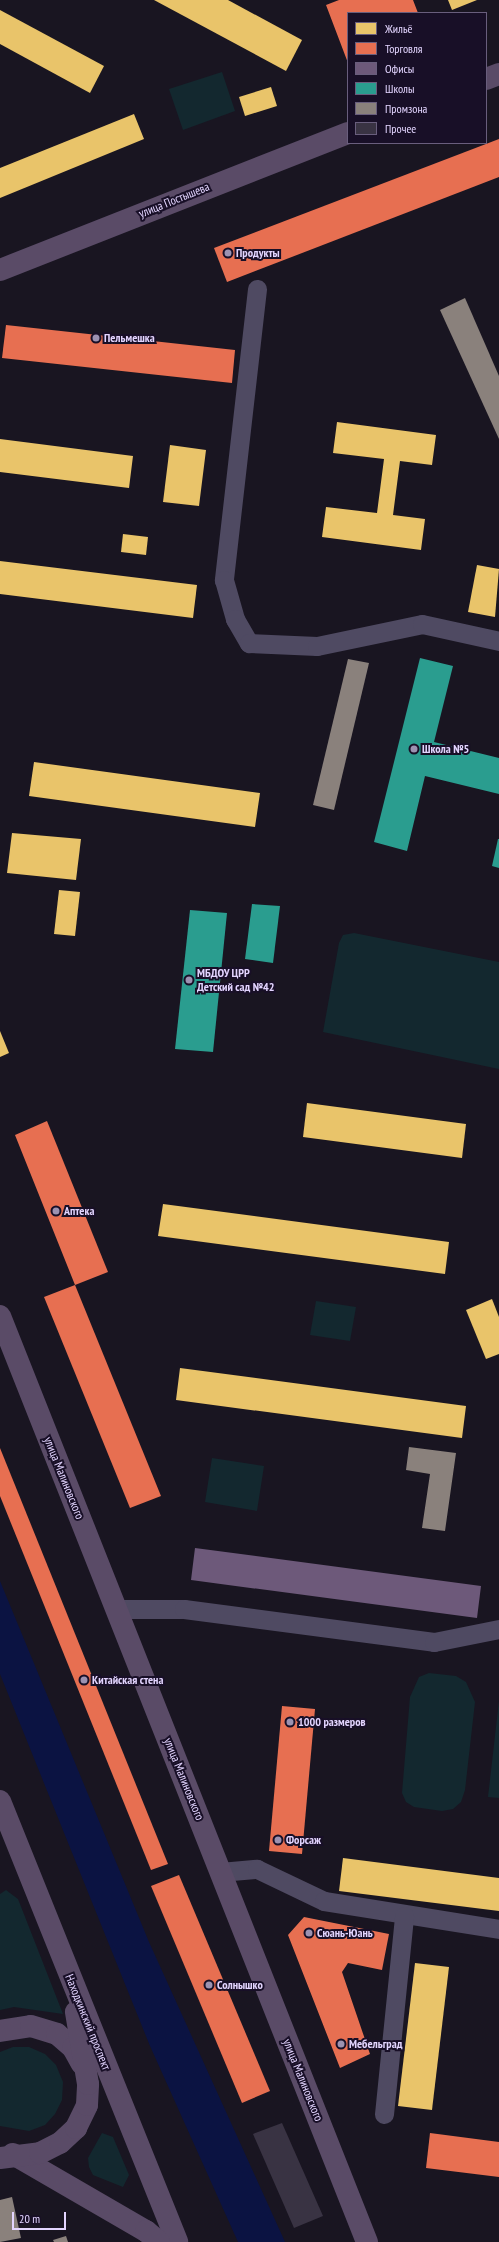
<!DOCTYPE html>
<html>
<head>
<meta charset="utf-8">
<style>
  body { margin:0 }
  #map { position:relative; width:499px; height:2242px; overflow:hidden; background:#191521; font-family:"PT Sans Narrow",sans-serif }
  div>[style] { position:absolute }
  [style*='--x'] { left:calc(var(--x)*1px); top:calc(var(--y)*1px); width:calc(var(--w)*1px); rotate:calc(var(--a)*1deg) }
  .green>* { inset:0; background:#13282f }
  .water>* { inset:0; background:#0b1342 }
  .homes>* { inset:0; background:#e9c46a }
  .shops>* { inset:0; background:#e76f51 }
  .offices>* { inset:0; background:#6d597a }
  .schools>* { inset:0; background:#2a9d8f }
  .industry>* { inset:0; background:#8a817c }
  .building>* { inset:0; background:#393343 }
  .minor>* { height:19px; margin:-9.5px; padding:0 9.5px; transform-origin:9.5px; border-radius:9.5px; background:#4f4a62 }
  .major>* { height:22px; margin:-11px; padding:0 11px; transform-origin:11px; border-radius:11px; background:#5a4b67 }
  .dots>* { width:11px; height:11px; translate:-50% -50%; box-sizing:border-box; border:2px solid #180f27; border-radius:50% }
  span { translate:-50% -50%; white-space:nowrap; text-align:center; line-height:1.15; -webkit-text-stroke:4px #180f27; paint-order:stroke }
  .street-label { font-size:12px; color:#e3d5ff }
  .poi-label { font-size:12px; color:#e3d5ff; font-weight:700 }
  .left { translate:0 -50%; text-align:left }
  .legend { position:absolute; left:347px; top:12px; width:140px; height:132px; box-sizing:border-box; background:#180f27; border:1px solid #695e7d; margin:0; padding:5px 7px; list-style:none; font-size:12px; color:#e3d5ff }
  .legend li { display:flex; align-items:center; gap:8px; height:20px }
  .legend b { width:20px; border:1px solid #695e7d }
  .scale { position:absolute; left:12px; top:2212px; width:54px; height:18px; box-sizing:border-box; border:2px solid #e3d5ff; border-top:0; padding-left:5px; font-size:12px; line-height:14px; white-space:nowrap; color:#e3d5ff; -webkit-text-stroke:3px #180f27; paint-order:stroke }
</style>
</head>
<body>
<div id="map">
  <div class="green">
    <div style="clip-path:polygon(222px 72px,235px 111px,183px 130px,169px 89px)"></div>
    <div style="clip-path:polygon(354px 933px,499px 962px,499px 1069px,323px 1032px,339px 943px,343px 935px)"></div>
    <div style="clip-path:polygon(316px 1301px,356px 1307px,350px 1341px,310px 1335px)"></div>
    <div style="clip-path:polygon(212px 1458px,264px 1466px,257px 1511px,205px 1502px)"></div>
    <div style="clip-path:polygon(429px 1673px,456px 1676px,466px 1682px,475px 1702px,465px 1790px,461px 1802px,453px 1809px,442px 1811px,414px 1807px,406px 1802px,402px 1793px,410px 1697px,419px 1677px)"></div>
    <div style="clip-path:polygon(499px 1701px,499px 1798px,488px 1797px)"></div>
    <div style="clip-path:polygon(6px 1890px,18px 1899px,63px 2014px,14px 2007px,0 2010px,0 1894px)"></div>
    <div style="clip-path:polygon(13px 2047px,29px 2047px,45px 2054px,56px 2065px,63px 2082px,62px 2100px,55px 2114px,45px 2125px,29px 2131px,0 2126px,0 2052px)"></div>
    <div style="clip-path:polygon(102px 2133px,113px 2137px,129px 2175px,123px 2187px,93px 2175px,89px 2167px,88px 2158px)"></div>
  </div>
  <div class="water">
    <div style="clip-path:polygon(0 1581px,149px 1942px,285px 2242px,238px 2242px,150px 2046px,0 1674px)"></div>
  </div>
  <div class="homes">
    <div style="clip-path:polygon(154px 0,228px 0,302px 40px,286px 71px)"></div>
    <div style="clip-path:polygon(448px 0,477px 0,452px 10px)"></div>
    <div style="clip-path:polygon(0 10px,104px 66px,90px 93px,0 44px)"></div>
    <div style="clip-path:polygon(271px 87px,277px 106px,245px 116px,239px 97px)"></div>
    <div style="clip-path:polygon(134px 114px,144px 139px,0 198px,0 168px)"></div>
    <div style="clip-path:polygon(337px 422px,436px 435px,432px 465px,400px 461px,393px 515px,425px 519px,421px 550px,322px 537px,326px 507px,377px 513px,384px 459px,333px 453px)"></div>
    <div style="clip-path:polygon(0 439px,133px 456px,129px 488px,0 472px)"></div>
    <div style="clip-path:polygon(170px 445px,206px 450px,199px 506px,163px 502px)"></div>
    <div style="clip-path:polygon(123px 534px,148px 537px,146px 555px,121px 552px)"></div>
    <div style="clip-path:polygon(0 561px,197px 585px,193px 618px,0 594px)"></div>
    <div style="clip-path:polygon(477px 565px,499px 569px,495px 617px,468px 612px)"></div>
    <div style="clip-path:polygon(34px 762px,260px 793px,255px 827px,29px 796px)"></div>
    <div style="clip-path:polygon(12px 833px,81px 839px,76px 880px,7px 873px)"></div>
    <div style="clip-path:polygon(59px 890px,80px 892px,75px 936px,54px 934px)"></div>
    <div style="clip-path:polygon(0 1031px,9px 1053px,0 1057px)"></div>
    <div style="clip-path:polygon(307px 1103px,466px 1124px,462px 1158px,303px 1137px)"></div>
    <div style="clip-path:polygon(163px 1204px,449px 1242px,445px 1274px,158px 1236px)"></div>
    <div style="clip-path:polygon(492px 1299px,499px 1317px,499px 1354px,486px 1359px,466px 1310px)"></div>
    <div style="clip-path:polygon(180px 1368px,466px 1406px,462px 1438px,176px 1400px)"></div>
    <div style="clip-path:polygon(343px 1858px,499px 1878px,499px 1911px,339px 1891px)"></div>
    <div style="clip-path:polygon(415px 1963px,449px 1967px,432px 2110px,398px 2106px)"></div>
  </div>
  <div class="shops">
    <div style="clip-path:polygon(339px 0,413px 0,418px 13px,348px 13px,348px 63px,326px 5px)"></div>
    <div style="clip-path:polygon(499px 139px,499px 177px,227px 282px,214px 248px)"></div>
    <div style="clip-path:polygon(6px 325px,235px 350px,232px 383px,2px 358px)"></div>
    <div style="clip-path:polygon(47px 1121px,108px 1272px,75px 1285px,15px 1135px)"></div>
    <div style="clip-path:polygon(75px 1285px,161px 1496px,130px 1508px,44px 1297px)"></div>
    <div style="clip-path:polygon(0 1448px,168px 1864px,151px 1870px,0 1496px)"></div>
    <div style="clip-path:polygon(282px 1706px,315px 1709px,302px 1854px,269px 1851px)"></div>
    <div style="clip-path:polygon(179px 1875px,270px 2091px,242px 2103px,151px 1886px)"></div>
    <div style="clip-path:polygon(304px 1917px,389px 1934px,382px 1970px,348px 1963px,342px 1972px,370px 2054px,340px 2068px,288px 1935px)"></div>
    <div style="clip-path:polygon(430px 2133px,499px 2142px,499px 2177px,426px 2168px)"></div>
  </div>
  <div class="offices">
    <div style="clip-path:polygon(195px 1548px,481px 1586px,477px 1618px,191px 1580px)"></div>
  </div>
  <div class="schools">
    <div style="clip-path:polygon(420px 658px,453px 666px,434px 742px,499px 758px,499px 794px,425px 776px,407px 851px,374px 842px)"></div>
    <div style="clip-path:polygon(498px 839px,499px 839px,499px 868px,492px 866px)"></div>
    <div style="clip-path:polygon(252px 904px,280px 906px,273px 963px,245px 959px)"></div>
    <div style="clip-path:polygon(190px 910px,227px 913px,213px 1052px,175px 1049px)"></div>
  </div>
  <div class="industry">
    <div style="clip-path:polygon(465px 298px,499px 376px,499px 439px,440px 310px)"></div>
    <div style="clip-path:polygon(348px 659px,369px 663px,334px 810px,313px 805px)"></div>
    <div style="clip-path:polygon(409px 1447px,456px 1453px,445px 1531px,422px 1528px,430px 1474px,406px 1470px)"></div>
    <div style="clip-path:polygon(12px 2197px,21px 2238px,0 2242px,0 2200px)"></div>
    <div style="clip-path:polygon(66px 2236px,68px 2242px,54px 2242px,53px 2240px)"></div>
  </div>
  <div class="building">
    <div style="clip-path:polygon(282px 2123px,323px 2216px,294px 2228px,253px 2134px)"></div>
  </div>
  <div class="minor">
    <div style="--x:257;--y:289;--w:293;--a:96.5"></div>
    <div style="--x:224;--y:580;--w:41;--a:74.2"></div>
    <div style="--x:235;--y:619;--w:28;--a:60"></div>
    <div style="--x:249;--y:643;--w:68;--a:2.5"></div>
    <div style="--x:317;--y:646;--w:107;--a:-11.8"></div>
    <div style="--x:422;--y:624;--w:79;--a:12.4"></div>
    <div style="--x:116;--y:1609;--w:68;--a:0"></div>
    <div style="--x:184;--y:1609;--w:252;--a:7.5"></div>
    <div style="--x:434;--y:1642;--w:66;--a:-11.3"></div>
    <div style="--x:220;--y:1872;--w:37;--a:-5"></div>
    <div style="--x:257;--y:1869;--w:74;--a:25.5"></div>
    <div style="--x:324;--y:1901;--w:177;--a:9.1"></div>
    <div style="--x:384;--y:2114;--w:199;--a:-84.2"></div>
  </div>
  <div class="major">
    <div style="--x:486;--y:79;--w:14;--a:-21"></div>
    <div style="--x:0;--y:270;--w:374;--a:-21.5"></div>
    <div style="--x:0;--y:1316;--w:996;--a:68.38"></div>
    <div style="--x:0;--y:1801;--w:475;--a:68.1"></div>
    <div style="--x:0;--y:2031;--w:31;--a:-9"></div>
    <div style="--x:31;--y:2026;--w:27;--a:17"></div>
    <div style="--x:57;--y:2034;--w:21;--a:41"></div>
    <div style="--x:73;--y:2048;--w:18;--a:61"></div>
    <div style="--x:13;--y:2154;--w:154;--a:30.1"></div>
    <div style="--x:146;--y:2231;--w:17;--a:40"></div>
    <div style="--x:0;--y:2158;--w:40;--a:-7.1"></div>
    <div style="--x:40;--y:2153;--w:22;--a:-27"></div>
    <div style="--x:60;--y:2143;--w:22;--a:-43"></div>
    <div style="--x:76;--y:2128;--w:25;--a:-64"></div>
    <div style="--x:87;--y:2105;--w:21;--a:-87"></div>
    <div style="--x:88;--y:2084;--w:73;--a:-99.5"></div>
  </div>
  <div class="dots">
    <div style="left:228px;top:253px;background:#9c92b1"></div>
    <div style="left:96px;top:338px;background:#9c92b1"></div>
    <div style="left:414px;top:749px;background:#9c92b1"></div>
    <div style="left:189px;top:980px;background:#9c92b1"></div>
    <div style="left:56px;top:1211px;background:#9c92b1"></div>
    <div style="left:84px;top:1680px;background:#9c92b1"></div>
    <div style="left:290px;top:1722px;background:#9c92b1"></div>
    <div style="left:278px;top:1840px;background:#9c92b1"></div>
    <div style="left:309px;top:1933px;background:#9c92b1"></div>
    <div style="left:209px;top:1985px;background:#9c92b1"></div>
    <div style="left:341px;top:2044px;background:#9c92b1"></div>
  </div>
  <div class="street-label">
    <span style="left:174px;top:200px;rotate:-22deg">улица Постышева</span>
    <span style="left:64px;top:1478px;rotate:68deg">улица Малиновского</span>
    <span style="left:184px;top:1779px;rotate:68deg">улица Малиновского</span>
    <span style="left:88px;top:2022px;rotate:68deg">Находкинский проспект</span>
    <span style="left:303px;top:2080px;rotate:68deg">улица Малиновского</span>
  </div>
  <div class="poi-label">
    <span class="left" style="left:236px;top:253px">Продукты</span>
    <span class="left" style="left:104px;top:338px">Пельмешка</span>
    <span class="left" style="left:422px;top:749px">Школа №5</span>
    <span class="left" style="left:197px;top:980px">МБДОУ ЦРР<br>Детский сад №42</span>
    <span class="left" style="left:64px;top:1211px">Аптека</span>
    <span class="left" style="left:92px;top:1680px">Китайская стена</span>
    <span class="left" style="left:298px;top:1722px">1000 размеров</span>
    <span class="left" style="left:286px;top:1840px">Форсаж</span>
    <span class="left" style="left:317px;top:1933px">Сюань-Юань</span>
    <span class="left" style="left:217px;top:1985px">Солнышко</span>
    <span class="left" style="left:349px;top:2044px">Мебельград</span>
  </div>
  <ul class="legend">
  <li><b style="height:11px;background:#e9c46a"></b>Жильё</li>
  <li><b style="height:11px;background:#e76f51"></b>Торговля</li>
  <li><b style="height:11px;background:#6d597a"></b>Офисы</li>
  <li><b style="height:11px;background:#2a9d8f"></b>Школы</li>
  <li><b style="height:11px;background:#8a817c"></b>Промзона</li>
  <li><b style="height:11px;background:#393343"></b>Прочее</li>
  </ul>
  <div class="scale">20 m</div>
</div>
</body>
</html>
